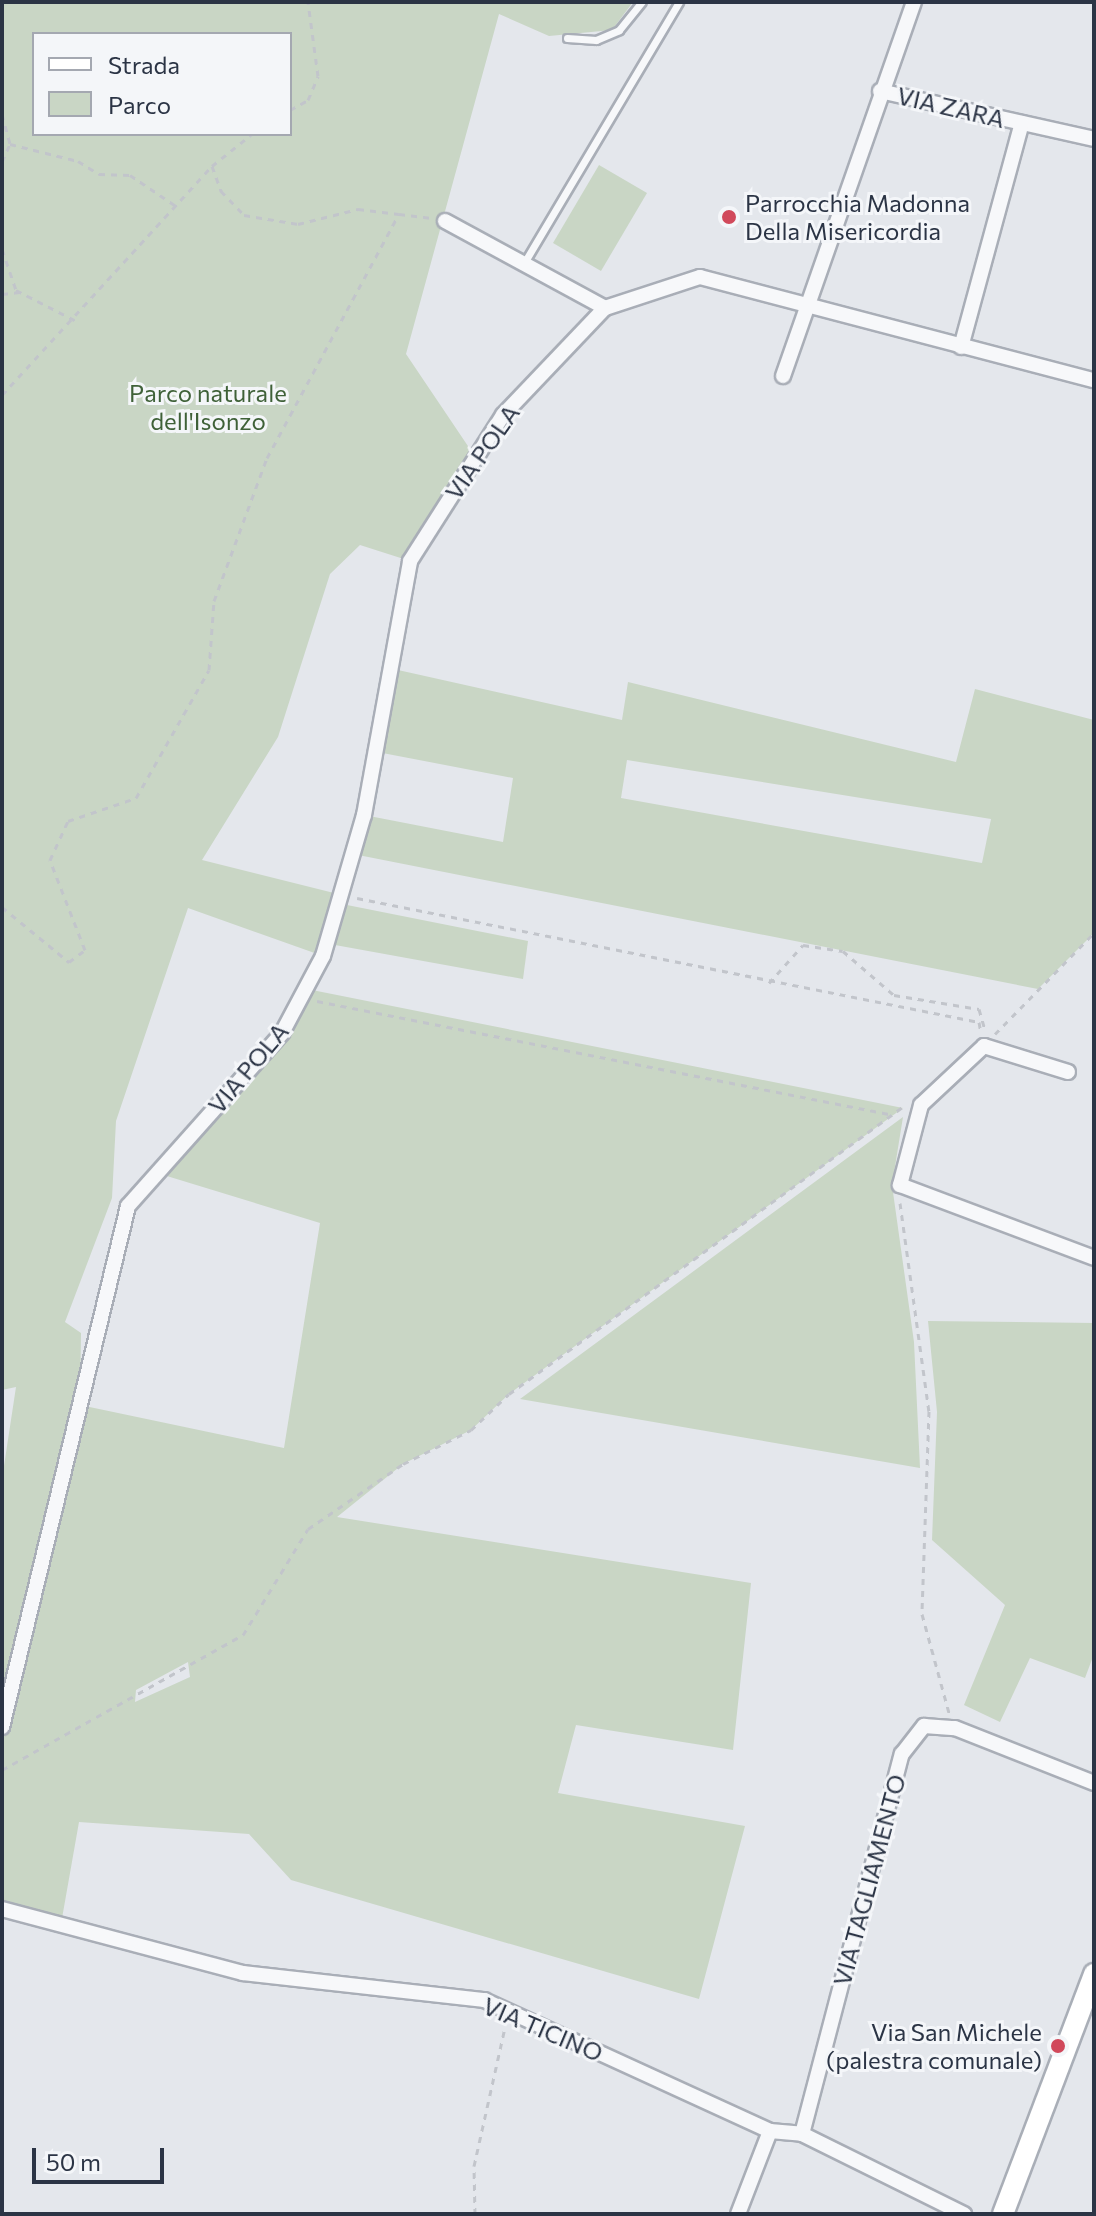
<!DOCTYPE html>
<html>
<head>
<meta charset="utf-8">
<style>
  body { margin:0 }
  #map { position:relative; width:1096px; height:2216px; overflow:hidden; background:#e4e7ec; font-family:Commissioner,sans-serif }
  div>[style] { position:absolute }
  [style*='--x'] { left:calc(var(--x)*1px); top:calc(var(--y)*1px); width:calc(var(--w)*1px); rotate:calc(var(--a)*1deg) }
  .green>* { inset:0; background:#c9d6c5 }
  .path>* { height:3px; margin-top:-1.5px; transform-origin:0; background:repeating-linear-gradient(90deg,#c2c5cb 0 6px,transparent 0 12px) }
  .roads { filter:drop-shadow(2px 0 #a9aeb7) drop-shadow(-2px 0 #a9aeb7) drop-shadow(0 2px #a9aeb7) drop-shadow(0 -2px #a9aeb7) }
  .lane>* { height:7px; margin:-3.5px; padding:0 3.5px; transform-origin:3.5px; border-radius:3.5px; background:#f7f8fa }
  .street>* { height:14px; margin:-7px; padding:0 7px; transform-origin:7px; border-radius:7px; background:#f7f8fa }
  .secondary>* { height:20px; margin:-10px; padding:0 10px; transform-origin:10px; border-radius:10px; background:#fff }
  .dots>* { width:22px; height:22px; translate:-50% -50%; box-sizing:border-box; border:4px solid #f4f6f9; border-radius:50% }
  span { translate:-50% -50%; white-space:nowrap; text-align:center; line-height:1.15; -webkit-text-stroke:6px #f4f6f9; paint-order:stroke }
  .street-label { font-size:24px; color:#2b3445 }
  .poi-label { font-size:24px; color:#2b3445 }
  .left { translate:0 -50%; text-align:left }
  .right { translate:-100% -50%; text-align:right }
  .park-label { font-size:24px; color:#3f6138 }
  .frame { position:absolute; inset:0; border:4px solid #2b3445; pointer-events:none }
  .legend { position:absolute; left:32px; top:32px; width:260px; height:104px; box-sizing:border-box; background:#f4f6f9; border:2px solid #a4a8b1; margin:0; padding:10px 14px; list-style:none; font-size:24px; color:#2b3445 }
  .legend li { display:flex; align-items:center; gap:16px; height:40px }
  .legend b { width:40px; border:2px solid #a4a8b1 }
  .scale { position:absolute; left:32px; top:2148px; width:132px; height:36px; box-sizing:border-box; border:4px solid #2b3445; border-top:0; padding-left:10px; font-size:24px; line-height:28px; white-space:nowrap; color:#2b3445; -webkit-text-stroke:6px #f4f6f9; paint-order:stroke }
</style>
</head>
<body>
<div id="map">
  <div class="green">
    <div style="clip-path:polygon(evenodd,2px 2px,633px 2px,612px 30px,549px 36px,499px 14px,406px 354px,476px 458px,410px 561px,360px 545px,330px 574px,278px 737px,202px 860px,342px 895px,323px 956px,188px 908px,116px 1121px,112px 1198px,65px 1322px,81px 1333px,80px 1405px,284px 1448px,320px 1223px,157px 1173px,282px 1033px,307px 989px,903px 1108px,509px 1394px,471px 1430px,403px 1464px,337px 1517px,751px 1583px,733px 1750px,576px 1725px,558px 1793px,745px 1826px,699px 1999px,291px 1880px,249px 1834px,79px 1822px,61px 1924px,2px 1909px,2px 1479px,16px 1387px,2px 1390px,2px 2px,34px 34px,290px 34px,290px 134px,34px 134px,34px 34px,2px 2px,188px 1662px,190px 1677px,135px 1702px,136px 1690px,188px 1662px)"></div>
    <div style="clip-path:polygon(599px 165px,647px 193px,601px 271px,553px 243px)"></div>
    <div style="clip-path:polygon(evenodd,389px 668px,622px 720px,628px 682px,956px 762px,975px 689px,1094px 720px,1094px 933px,1038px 989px,353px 854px,364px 815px,503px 842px,513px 778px,372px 751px,389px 668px,627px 760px,991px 819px,982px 863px,621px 798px,627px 760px)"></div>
    <div style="clip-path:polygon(347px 905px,528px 941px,523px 979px,335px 945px)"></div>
    <div style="clip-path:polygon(903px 1117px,892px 1185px,914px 1342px,920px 1468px,520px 1399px)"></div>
    <div style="clip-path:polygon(928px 1321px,1094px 1323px,1094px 1654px,1085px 1678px,1030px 1658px,1000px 1722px,964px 1705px,1005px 1605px,932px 1540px,937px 1412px)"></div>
  </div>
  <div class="path">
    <div style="--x:290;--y:110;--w:21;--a:-29"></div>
    <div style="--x:308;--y:100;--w:26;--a:-67"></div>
    <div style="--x:318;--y:76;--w:75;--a:-97.7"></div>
    <div style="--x:2;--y:114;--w:31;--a:75"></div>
    <div style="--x:10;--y:144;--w:70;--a:14"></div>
    <div style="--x:78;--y:161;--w:25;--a:32"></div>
    <div style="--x:99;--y:174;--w:31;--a:2"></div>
    <div style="--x:130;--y:175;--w:55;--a:34"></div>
    <div style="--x:2;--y:162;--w:20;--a:-66"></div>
    <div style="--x:212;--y:166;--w:27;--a:70"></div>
    <div style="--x:221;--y:191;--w:33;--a:46"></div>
    <div style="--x:244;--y:215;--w:55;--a:9.5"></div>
    <div style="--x:298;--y:224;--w:62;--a:-14"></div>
    <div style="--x:358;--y:209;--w:41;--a:7"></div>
    <div style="--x:2;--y:249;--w:43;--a:71.1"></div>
    <div style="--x:16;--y:290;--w:68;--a:27.3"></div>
    <div style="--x:2;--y:294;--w:18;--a:-6"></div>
    <div style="--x:2;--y:395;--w:311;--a:-47.5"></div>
    <div style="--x:212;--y:166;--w:51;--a:-38.7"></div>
    <div style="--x:357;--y:898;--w:634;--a:11.27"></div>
    <div style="--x:979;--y:1022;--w:11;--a:80"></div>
    <div style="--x:2;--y:907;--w:87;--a:39.4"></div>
    <div style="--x:69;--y:962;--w:20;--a:-37"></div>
    <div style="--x:85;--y:950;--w:97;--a:-111.3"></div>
    <div style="--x:50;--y:860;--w:43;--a:-65.2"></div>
    <div style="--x:68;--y:821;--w:72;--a:-18.7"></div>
    <div style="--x:136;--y:798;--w:147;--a:-60.3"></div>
    <div style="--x:209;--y:670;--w:69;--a:-85.9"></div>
    <div style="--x:214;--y:601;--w:153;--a:-69.7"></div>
    <div style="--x:267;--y:458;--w:277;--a:-61.6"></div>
    <div style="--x:399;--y:214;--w:31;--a:7"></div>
    <div style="--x:769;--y:983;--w:51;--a:-48.2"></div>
    <div style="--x:803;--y:945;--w:40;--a:8.5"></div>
    <div style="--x:843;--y:951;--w:67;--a:40.8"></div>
    <div style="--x:894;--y:995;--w:86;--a:9.4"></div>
    <div style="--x:979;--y:1009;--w:22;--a:74"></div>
    <div style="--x:317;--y:1001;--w:588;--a:11.18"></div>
    <div style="--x:995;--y:1034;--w:141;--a:-45.6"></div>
    <div style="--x:900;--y:1203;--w:210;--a:82.1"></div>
    <div style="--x:929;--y:1411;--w:203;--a:92"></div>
    <div style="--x:922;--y:1614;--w:103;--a:74.7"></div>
    <div style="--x:2;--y:1770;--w:276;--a:-29.3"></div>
    <div style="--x:243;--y:1635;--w:124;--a:-58.5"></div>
    <div style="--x:308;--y:1529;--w:115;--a:-34.4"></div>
    <div style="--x:403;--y:1464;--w:76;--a:-26.6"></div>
    <div style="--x:471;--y:1430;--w:52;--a:-43.5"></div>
    <div style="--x:509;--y:1394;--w:487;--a:-36.1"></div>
    <div style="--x:475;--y:2214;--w:48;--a:-91.2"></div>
    <div style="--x:474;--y:2166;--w:142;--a:-77.4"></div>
  </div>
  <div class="roads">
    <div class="lane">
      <div style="--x:567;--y:38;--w:29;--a:4"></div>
      <div style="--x:596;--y:40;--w:25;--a:-23"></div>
      <div style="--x:619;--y:30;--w:36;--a:-51"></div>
      <div style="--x:524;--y:263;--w:304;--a:-59.3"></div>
    </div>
    <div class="street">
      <div style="--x:880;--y:91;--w:219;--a:12.6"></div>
      <div style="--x:445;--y:221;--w:182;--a:28.5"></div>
      <div style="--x:961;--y:347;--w:232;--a:-74.8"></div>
      <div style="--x:783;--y:376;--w:396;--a:-70.7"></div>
      <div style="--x:1068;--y:1072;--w:88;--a:-162.8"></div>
      <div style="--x:984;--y:1046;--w:86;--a:136.9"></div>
      <div style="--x:921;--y:1105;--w:83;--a:104.7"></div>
      <div style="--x:900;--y:1185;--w:207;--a:20.6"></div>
      <div style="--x:2;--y:1727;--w:536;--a:-76.4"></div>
      <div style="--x:128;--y:1206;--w:232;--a:-48.3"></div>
      <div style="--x:282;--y:1033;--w:87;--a:-62"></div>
      <div style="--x:323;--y:956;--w:147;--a:-73.8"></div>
      <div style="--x:364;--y:815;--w:258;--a:-79.7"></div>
      <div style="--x:410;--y:561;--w:173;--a:-57.5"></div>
      <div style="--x:503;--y:415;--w:148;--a:-46.4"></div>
      <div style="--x:605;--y:308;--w:100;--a:-18.1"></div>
      <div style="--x:700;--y:277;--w:407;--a:14.7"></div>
      <div style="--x:2;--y:1909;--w:249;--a:14.9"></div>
      <div style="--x:243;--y:1973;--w:243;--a:6.4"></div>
      <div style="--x:484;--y:2000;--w:315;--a:24.6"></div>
      <div style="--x:770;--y:2131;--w:32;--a:5"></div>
      <div style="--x:802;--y:2134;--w:181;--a:26.3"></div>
      <div style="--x:802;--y:2134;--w:393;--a:-75.3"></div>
      <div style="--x:902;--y:1754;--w:36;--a:-52"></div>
      <div style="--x:924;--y:1726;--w:31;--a:4"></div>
      <div style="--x:955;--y:1728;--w:149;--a:21.6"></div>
      <div style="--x:738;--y:2214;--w:89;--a:-68.9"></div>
    </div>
    <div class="secondary">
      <div style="--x:1003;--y:2214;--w:257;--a:-69.2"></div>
    </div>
  </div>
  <div class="dots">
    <div style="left:729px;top:217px;background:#d1495b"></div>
    <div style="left:1058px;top:2046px;background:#d1495b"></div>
  </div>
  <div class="street-label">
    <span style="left:951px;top:107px;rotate:13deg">VIA ZARA</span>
    <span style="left:482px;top:452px;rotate:-55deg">VIA POLA</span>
    <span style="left:248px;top:1068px;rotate:-50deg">VIA POLA</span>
    <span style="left:869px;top:1880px;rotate:-75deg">VIA TAGLIAMENTO</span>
    <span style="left:543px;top:2029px;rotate:23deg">VIA TICINO</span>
  </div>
  <div class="poi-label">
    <span class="left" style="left:745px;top:217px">Parrocchia Madonna<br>Della Misericordia</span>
    <span class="right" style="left:1042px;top:2046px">Via San Michele<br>(palestra comunale)</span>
  </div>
  <div class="park-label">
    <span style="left:208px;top:407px">Parco naturale<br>dell'Isonzo</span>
  </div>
  <div class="frame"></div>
  <ul class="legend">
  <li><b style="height:10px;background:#fff"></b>Strada</li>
  <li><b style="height:22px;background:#c9d6c5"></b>Parco</li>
  </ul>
  <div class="scale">50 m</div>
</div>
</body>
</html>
